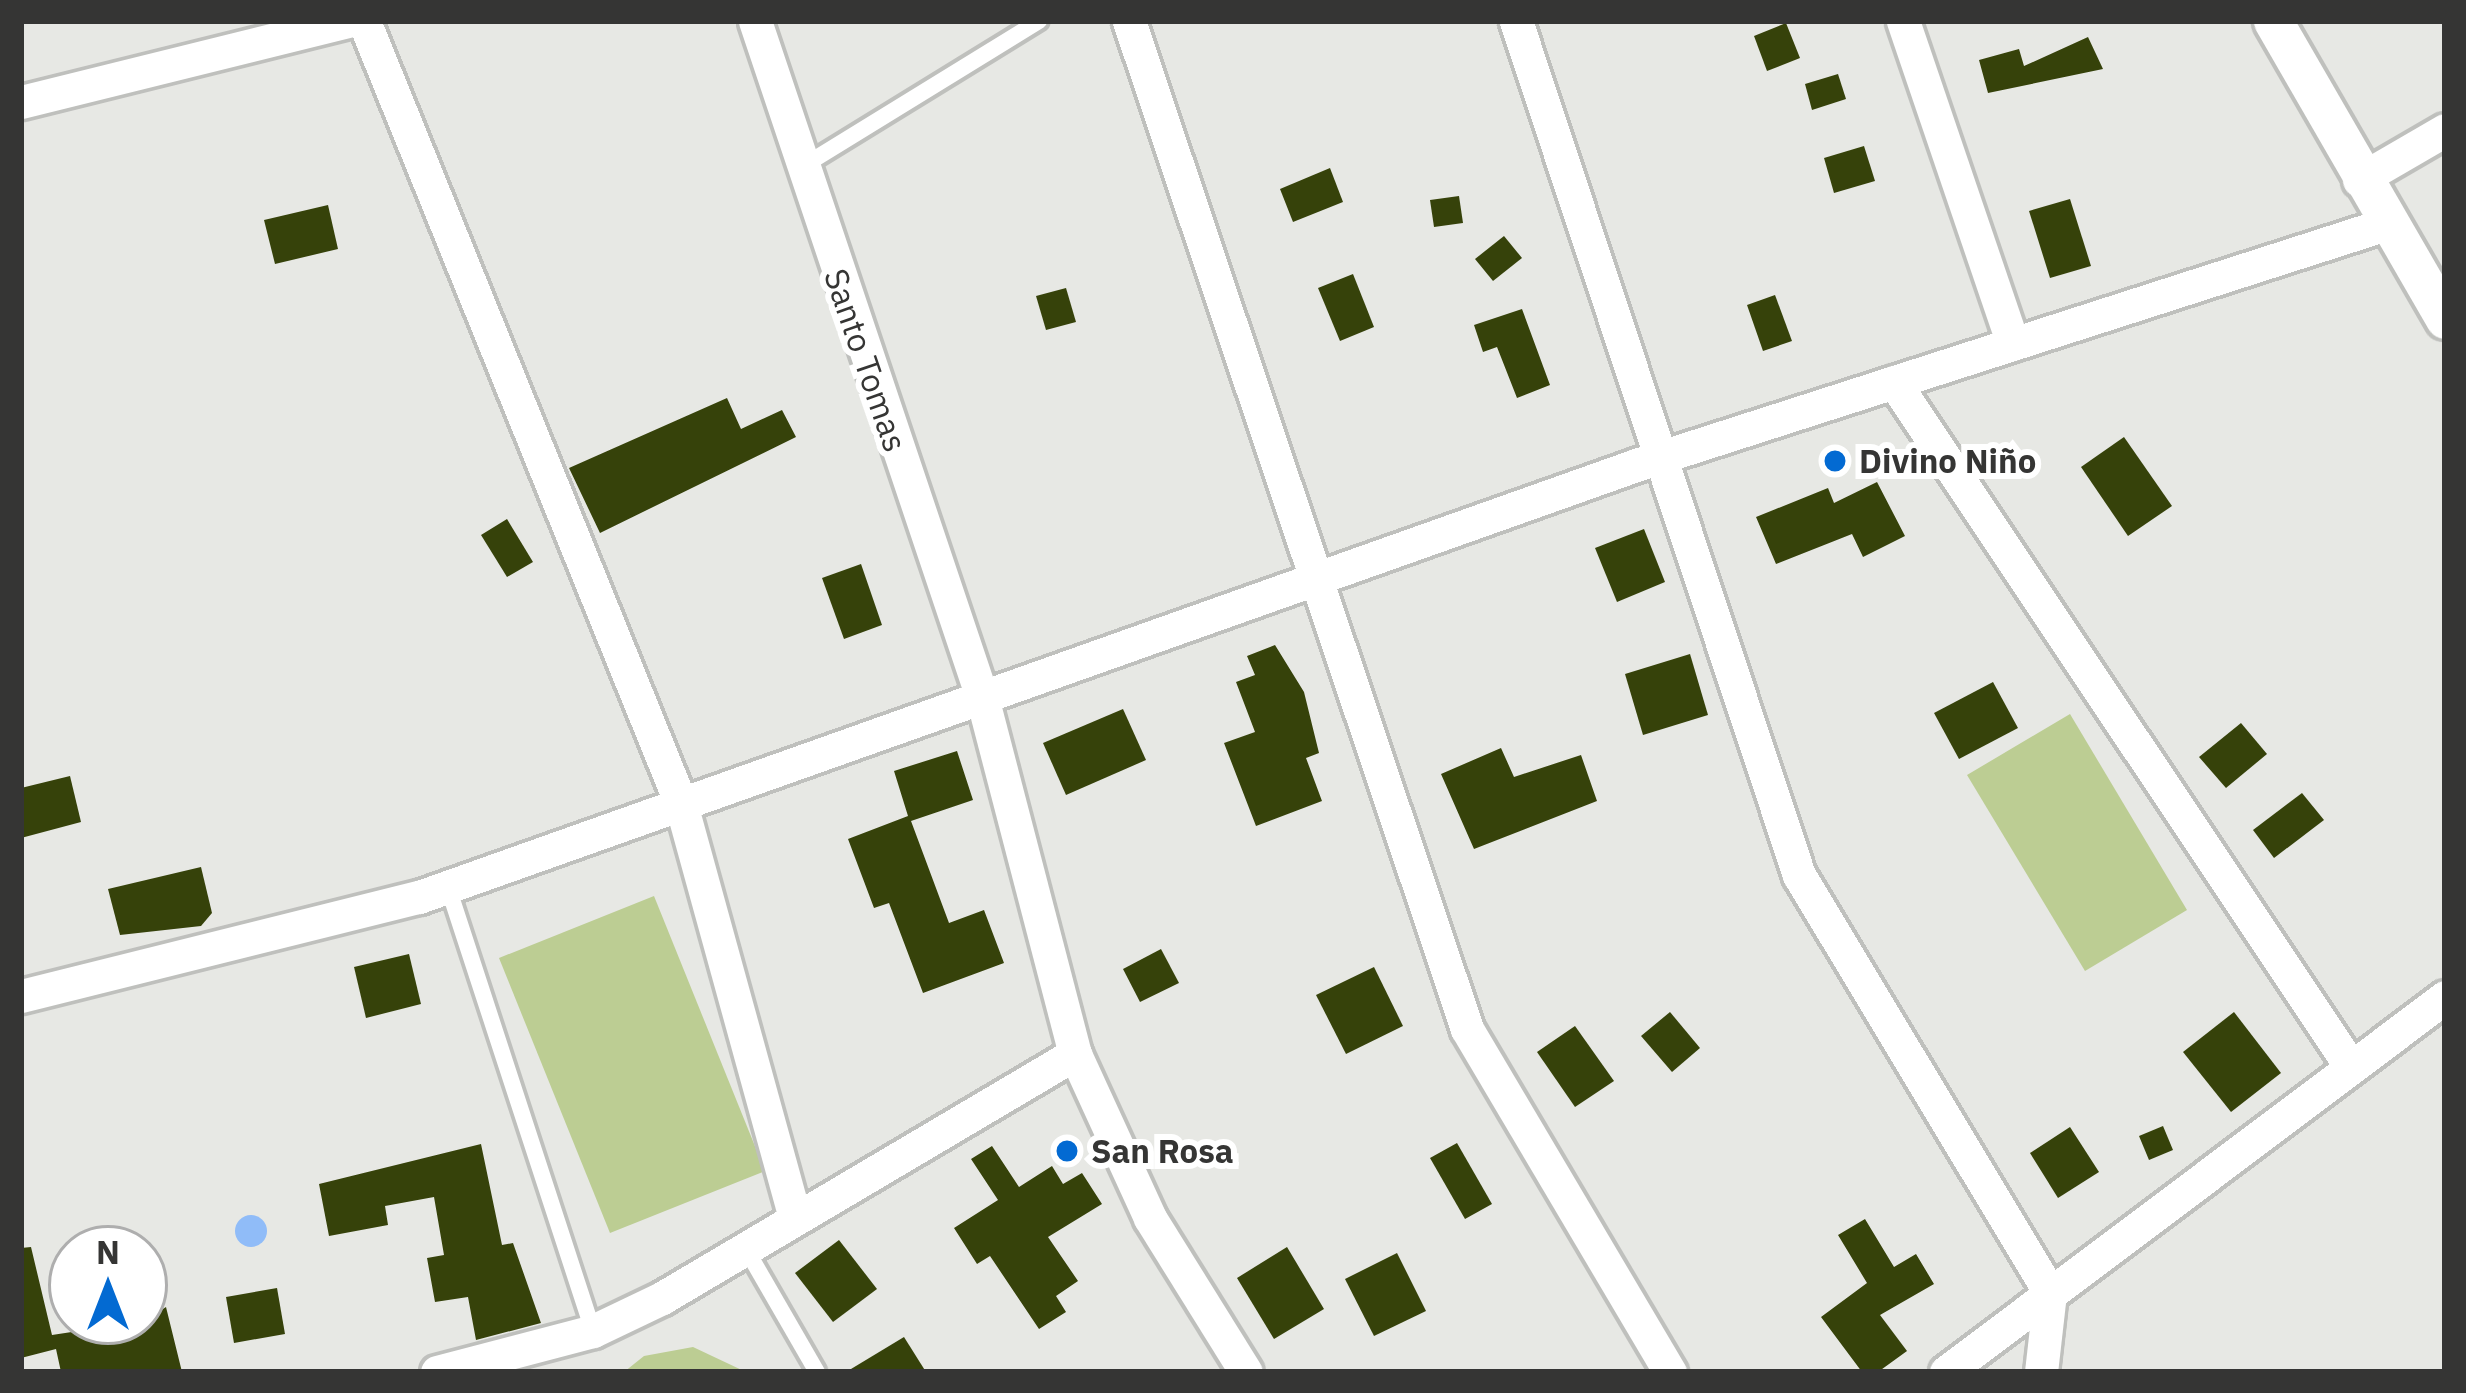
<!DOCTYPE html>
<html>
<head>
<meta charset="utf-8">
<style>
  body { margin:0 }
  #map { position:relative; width:2466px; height:1393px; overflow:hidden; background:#e7e8e4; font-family:"IBM Plex Sans",sans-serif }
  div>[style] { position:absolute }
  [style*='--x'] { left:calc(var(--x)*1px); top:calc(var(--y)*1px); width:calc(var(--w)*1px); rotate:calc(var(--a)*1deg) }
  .green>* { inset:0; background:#bccd93 }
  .water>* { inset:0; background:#90bcf8 }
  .round { border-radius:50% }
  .building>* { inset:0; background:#36420a }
  .roads { filter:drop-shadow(3px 0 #bfc0bd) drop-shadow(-3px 0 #bfc0bd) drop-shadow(0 3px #bfc0bd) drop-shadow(0 -3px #bfc0bd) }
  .service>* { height:16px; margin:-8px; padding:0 8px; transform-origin:8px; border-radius:8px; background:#fff }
  .minor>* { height:33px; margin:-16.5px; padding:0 16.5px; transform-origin:16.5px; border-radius:16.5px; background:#fff }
  .tertiary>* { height:39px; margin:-19.5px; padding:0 19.5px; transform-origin:19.5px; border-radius:19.5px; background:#fff }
  .dots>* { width:33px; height:33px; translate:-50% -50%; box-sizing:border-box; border:6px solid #fff; border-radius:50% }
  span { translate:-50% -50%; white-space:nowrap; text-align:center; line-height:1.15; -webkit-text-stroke:12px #fff; paint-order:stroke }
  .street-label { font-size:33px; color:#353534 }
  .poi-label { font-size:33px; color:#353534; font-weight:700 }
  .left { translate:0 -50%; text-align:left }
  .frame { position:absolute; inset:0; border:24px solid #353534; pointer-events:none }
  .north { position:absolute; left:48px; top:1225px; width:120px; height:120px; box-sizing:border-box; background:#fff; border:3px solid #aeaeae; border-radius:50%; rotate:0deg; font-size:33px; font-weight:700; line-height:48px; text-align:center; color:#353534 }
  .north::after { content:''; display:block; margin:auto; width:42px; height:54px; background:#036ad2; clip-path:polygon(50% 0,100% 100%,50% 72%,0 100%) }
</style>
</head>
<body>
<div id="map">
  <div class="green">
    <div style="clip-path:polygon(2070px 714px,2187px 910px,2085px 971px,1967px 775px)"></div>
    <div style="clip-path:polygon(654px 896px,765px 1171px,610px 1233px,499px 958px)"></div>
    <div style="clip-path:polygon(693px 1347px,746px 1372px,624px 1372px,644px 1356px)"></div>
  </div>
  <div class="water">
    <div class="round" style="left:235px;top:1215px;width:32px;height:32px"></div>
  </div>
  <div class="building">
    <div style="clip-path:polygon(1786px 23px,1800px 58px,1767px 71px,1754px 36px)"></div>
    <div style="clip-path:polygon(2088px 37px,2103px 69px,1988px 93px,1979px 60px,2019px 49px,2024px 66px)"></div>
    <div style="clip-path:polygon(1838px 74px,1846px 99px,1812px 110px,1805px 84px)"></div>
    <div style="clip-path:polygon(1864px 146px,1875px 181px,1834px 193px,1824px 158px)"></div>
    <div style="clip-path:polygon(1330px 168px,1343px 202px,1293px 222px,1280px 189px)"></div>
    <div style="clip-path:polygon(1459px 196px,1463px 223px,1434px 227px,1430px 200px)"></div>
    <div style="clip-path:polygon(2070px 199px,2091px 266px,2050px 278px,2029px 211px)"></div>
    <div style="clip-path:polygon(328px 205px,338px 249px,275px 264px,264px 220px)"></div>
    <div style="clip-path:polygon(1504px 236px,1522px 258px,1493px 281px,1475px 259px)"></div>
    <div style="clip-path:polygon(1353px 274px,1374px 327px,1340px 341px,1318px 288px)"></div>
    <div style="clip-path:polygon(1066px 288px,1076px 322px,1046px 330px,1036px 296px)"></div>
    <div style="clip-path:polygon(1775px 295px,1792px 341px,1763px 351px,1747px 305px)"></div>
    <div style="clip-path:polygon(1522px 309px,1550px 385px,1517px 398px,1497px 347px,1483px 352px,1474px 325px)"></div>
    <div style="clip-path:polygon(727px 398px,741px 429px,782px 410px,796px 437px,600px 533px,569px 468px)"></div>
    <div style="clip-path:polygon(2124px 437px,2172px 506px,2128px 536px,2081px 467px)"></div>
    <div style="clip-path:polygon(1877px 482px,1905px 536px,1863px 557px,1852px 534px,1776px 564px,1756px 517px,1828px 488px,1834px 503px)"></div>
    <div style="clip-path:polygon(507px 519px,533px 562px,507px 577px,481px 535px)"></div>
    <div style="clip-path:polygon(1644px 529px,1665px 582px,1617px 602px,1595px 548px)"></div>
    <div style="clip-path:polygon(861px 564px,882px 625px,844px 639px,822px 578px)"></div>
    <div style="clip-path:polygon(1275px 645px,1304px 692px,1319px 753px,1306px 758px,1322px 801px,1256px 826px,1224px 743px,1255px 732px,1236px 682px,1255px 675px,1247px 656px)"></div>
    <div style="clip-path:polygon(1690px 654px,1708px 715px,1643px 735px,1625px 674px)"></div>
    <div style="clip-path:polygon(1993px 682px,2018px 728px,1959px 759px,1934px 713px)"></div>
    <div style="clip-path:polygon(1123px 709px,1146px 760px,1066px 795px,1043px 743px)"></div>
    <div style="clip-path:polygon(2241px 723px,2267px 754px,2226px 788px,2199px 757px)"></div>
    <div style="clip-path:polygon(1501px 748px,1514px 777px,1581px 755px,1597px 801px,1474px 849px,1441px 774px)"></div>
    <div style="clip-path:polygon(957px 751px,973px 800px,911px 821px,949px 923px,984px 910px,1004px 963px,923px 993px,889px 903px,874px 908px,848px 839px,908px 816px,894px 771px)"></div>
    <div style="clip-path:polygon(70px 776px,81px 822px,21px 838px,21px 788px)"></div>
    <div style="clip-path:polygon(2302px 793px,2324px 820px,2274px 858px,2253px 830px)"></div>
    <div style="clip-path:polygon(201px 867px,212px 913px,201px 926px,120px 935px,108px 889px)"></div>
    <div style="clip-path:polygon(1161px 949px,1179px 983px,1140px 1002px,1123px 969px)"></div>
    <div style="clip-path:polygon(409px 954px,421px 1004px,366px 1018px,354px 967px)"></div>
    <div style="clip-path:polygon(1374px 967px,1403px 1026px,1346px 1054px,1316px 995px)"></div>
    <div style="clip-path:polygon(1670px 1012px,1700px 1048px,1672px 1072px,1641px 1036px)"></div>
    <div style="clip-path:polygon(2234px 1012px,2281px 1073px,2231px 1112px,2183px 1052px)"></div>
    <div style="clip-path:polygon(1575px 1026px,1614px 1081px,1575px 1107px,1537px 1052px)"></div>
    <div style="clip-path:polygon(2163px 1126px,2173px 1150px,2149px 1160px,2139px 1136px)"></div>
    <div style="clip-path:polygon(2070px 1127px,2099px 1172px,2058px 1198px,2030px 1153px)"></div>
    <div style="clip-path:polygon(1457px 1143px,1492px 1204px,1465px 1219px,1430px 1158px)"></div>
    <div style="clip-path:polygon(481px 1144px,502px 1245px,513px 1243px,541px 1323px,476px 1340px,468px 1297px,435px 1302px,427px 1258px,444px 1255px,434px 1197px,385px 1206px,388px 1225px,329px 1236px,319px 1184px)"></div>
    <div style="clip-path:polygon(992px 1146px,1019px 1187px,1052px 1166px,1063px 1184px,1082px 1173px,1102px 1204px,1048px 1237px,1078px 1281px,1056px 1296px,1066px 1312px,1039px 1329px,990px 1256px,977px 1264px,954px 1228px,998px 1200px,971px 1159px)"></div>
    <div style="clip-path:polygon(1865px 1219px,1894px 1267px,1916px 1254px,1934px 1284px,1880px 1315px,1907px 1351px,1878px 1372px,1862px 1372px,1821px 1317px,1867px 1283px,1838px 1235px)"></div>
    <div style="clip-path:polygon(839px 1240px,877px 1289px,833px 1322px,795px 1273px)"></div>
    <div style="clip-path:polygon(31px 1247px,52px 1335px,144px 1321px,166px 1307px,182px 1372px,61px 1372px,56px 1349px,21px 1358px,21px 1248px)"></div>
    <div style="clip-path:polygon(1287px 1247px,1324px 1309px,1274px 1339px,1237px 1278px)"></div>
    <div style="clip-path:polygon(1397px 1253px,1426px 1311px,1374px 1336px,1345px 1279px)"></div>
    <div style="clip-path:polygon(277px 1288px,285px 1334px,234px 1343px,226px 1297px)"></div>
    <div style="clip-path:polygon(904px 1337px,926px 1372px,846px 1372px)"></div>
  </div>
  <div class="roads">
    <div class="service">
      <div style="--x:800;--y:168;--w:281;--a:-31.6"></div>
      <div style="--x:448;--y:887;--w:467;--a:71.9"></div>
      <div style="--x:746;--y:1249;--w:142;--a:60"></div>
    </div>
    <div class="minor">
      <div style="--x:364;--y:21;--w:845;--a:67.96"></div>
      <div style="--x:681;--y:804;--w:428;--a:74.6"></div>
      <div style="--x:755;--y:21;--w:713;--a:71.44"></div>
      <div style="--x:982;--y:697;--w:369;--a:75.4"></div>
      <div style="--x:1075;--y:1054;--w:180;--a:65.4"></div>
      <div style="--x:1150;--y:1218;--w:181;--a:58.1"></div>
      <div style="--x:1129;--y:21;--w:1063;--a:71.46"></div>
      <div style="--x:1467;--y:1029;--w:399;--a:59.4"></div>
      <div style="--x:1516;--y:21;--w:900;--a:71.67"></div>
      <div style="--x:1799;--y:875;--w:488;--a:59"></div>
      <div style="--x:2050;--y:1293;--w:80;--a:96.5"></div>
      <div style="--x:1903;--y:21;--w:341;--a:71.2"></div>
      <div style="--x:21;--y:102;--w:337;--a:-13.9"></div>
      <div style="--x:2359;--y:180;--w:99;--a:-30.2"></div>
      <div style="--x:1894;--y:382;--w:823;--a:56.29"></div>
      <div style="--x:21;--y:996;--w:410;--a:-14"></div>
      <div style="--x:419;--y:897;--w:1291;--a:-19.54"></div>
      <div style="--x:1636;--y:465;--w:785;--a:-17.81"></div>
      <div style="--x:437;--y:1372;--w:161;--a:-14.7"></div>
      <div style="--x:593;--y:1331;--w:76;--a:-25.6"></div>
      <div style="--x:662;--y:1298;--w:480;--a:-30.6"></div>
      <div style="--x:1946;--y:1372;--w:624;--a:-36.92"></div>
    </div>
    <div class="tertiary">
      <div style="--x:2273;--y:21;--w:344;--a:60"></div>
    </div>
  </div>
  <div class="dots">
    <div style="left:1835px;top:461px;background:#036ad2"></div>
    <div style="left:1067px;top:1151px;background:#036ad2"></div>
  </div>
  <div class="street-label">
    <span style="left:866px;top:360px;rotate:71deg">Santo Tomas</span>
  </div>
  <div class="poi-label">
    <span class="left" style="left:1859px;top:461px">Divino Niño</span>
    <span class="left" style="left:1091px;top:1151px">San Rosa</span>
  </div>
  <div class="frame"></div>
  <div class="north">N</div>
</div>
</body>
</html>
